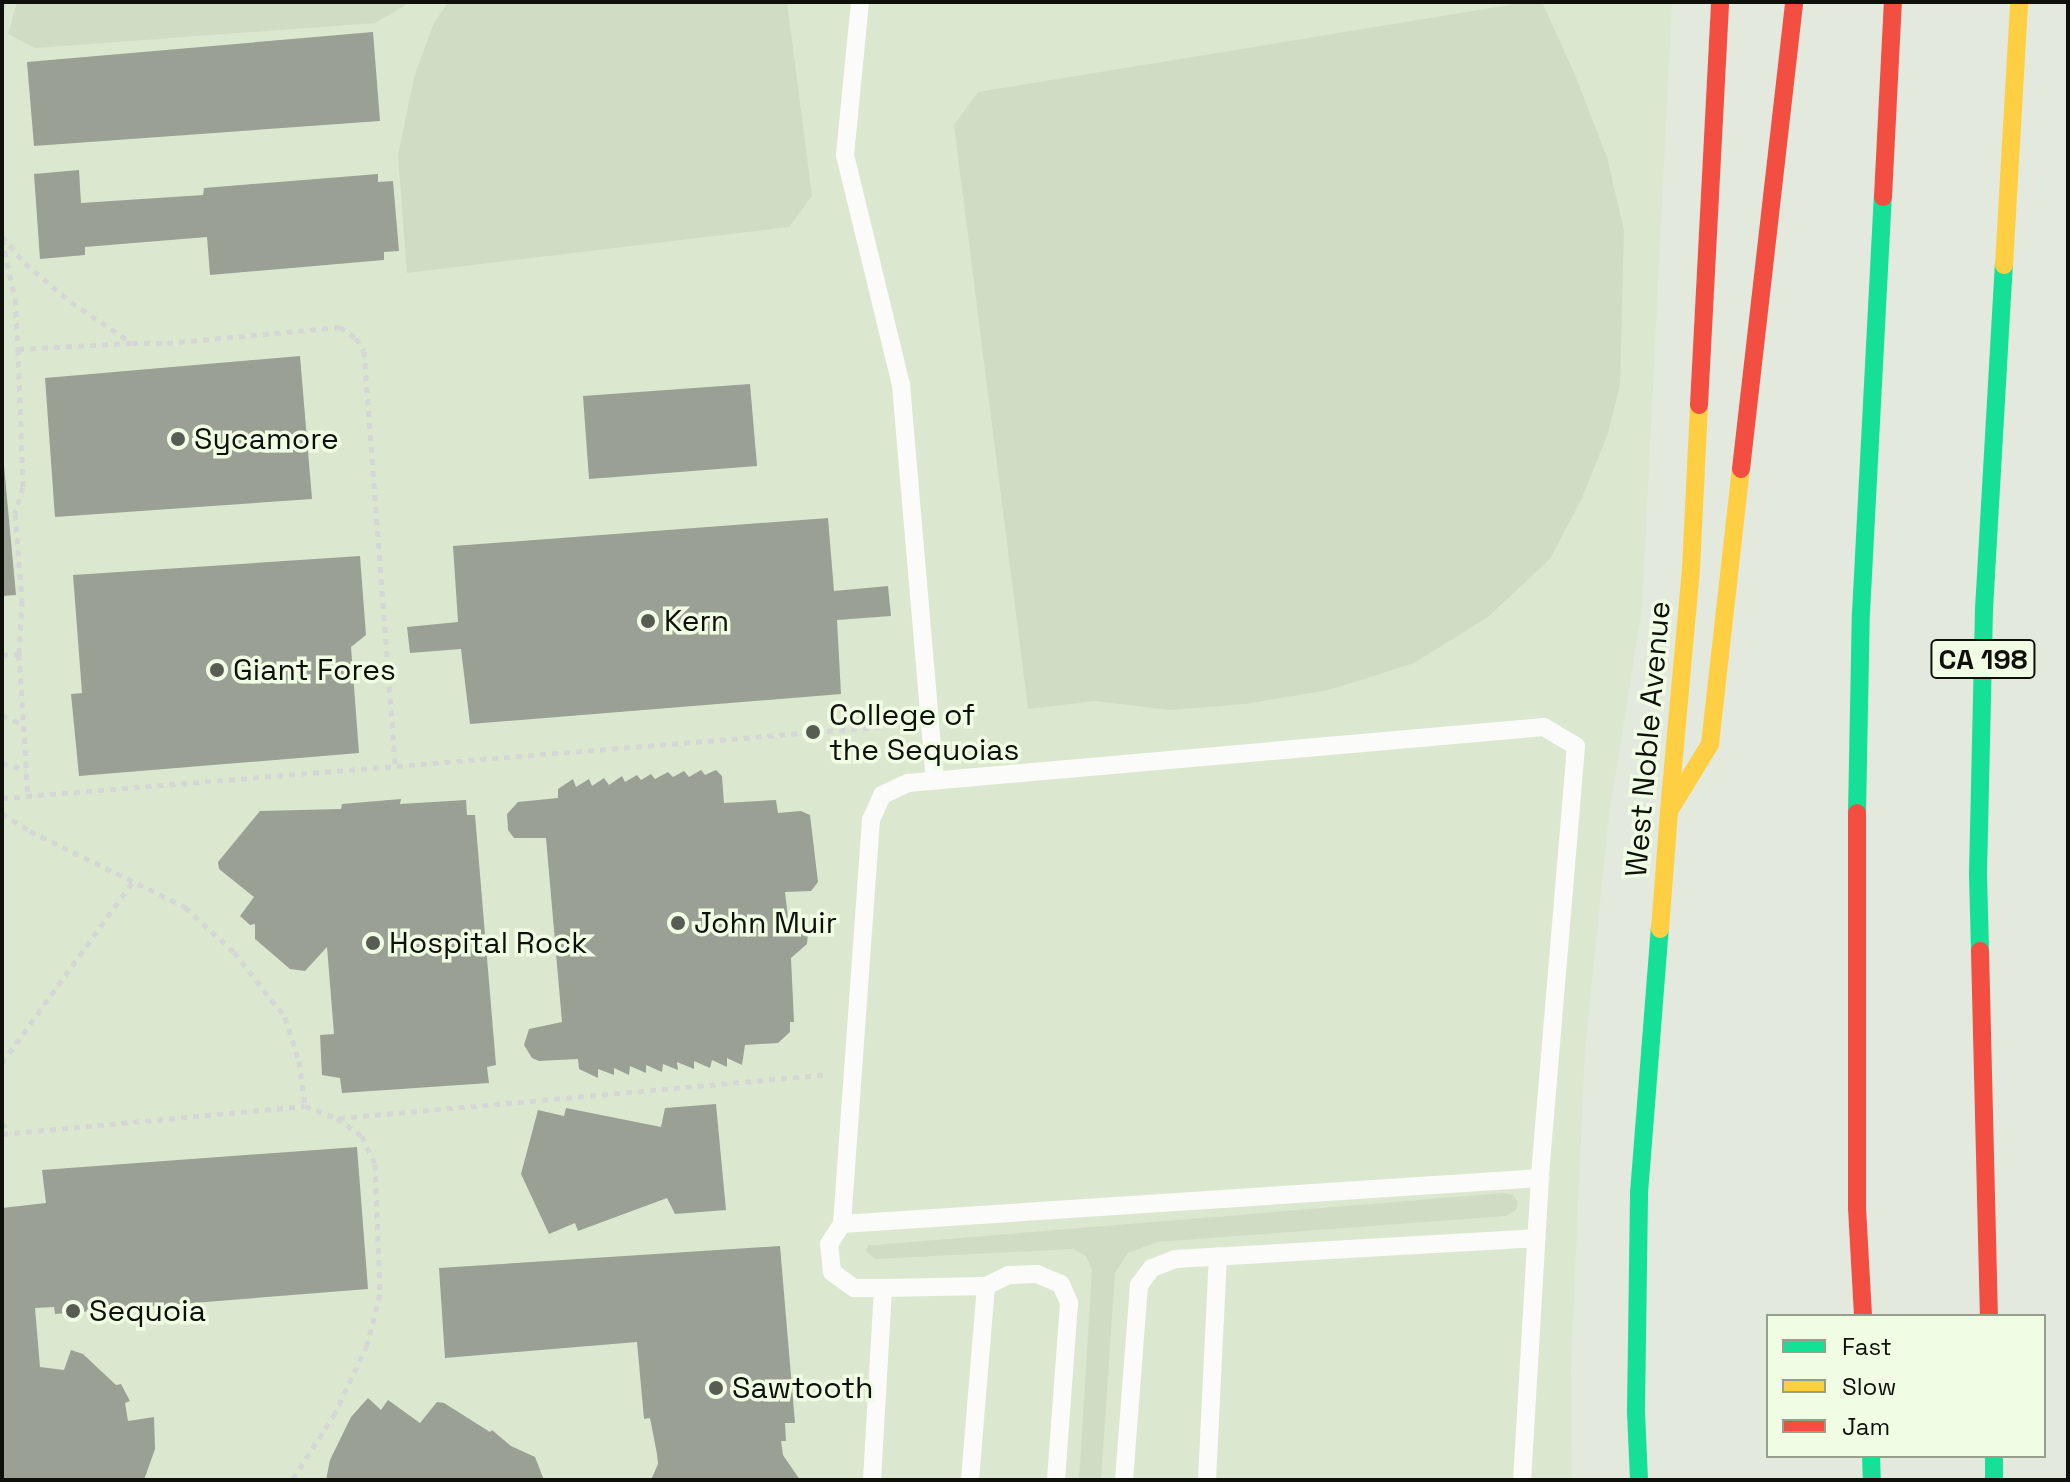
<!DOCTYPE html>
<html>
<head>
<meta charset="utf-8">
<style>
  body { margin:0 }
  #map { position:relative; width:2070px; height:1482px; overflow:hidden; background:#e3e9dd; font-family:"Space Grotesk",sans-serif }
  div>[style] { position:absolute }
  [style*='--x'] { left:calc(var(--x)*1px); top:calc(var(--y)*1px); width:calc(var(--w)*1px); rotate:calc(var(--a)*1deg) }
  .built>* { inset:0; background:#dce7d0 }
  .green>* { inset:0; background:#d1dcc5 }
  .building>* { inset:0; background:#9aa093 }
  .path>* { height:5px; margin-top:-2.5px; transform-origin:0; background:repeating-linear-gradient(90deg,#d5d7d4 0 6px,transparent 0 12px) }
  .lane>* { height:18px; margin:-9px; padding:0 9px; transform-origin:9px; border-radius:9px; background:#fbfcfa }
  .fast>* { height:18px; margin:-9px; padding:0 9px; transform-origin:9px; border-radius:9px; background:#16e098 }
  .slow>* { height:18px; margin:-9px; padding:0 9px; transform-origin:9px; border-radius:9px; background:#ffcf43 }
  .jam>* { height:18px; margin:-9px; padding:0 9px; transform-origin:9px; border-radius:9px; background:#f24e42 }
  .dots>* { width:22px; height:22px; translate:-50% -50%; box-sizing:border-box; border:4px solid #f1fce4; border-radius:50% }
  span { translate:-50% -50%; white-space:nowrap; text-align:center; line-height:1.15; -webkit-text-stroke:7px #f1fce4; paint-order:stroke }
  .shield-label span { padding:2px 6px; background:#f1fce4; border:2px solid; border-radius:6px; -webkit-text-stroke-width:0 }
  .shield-label { font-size:28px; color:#0d1109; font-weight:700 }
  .poi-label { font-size:30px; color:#0d1109 }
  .left { translate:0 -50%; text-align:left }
  .street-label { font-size:30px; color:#0d1109 }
  .frame { position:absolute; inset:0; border:4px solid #0d1109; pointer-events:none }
  .legend { position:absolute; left:1766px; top:1314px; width:280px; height:144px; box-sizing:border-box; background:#f1fce4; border:2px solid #969e8c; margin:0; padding:10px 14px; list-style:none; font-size:24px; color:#0d1109 }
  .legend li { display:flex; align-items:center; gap:16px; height:40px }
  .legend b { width:40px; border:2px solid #969e8c }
</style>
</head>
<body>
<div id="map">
  <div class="built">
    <div style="clip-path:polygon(2px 2px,1672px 2px,1642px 609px,1609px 815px,1585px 1050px,1571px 1366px,1572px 1480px,2px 1480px)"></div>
  </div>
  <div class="green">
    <div style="clip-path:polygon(17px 2px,411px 2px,375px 23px,35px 48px,8px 34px)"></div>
    <div style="clip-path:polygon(448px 2px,787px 2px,812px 196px,789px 227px,407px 273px,398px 156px,414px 77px,433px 25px)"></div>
    <div style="clip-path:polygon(1528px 2px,1542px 2px,1575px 75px,1607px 157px,1624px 230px,1620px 386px,1607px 436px,1582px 498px,1550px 559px,1488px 617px,1414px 663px,1329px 690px,1245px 704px,1170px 710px,1095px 701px,1028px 709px,954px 125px,978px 92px)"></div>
    <div style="clip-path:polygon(1503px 1193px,1513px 1195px,1518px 1202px,1516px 1210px,1506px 1216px,1157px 1242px,1128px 1253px,1115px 1273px,1101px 1480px,1079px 1480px,1092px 1270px,1086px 1256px,1073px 1249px,875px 1259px,866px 1251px,868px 1245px,875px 1245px)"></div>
  </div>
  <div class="building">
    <div style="clip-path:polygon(373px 32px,380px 121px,34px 146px,27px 62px)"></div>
    <div style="clip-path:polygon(79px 170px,81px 203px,203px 195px,204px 188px,378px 174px,378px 182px,393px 181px,399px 251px,384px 252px,384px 260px,210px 275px,207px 237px,85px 247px,85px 255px,40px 259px,34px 174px)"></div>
    <div style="clip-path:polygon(300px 356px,312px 499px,55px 517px,45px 378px)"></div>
    <div style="clip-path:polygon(750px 384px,757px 466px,589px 479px,583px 396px)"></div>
    <div style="clip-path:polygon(2px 444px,16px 595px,2px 596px)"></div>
    <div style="clip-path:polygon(828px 518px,834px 591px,888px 586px,891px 616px,837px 620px,841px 694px,470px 724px,461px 649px,410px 653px,407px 627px,458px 622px,453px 546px)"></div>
    <div style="clip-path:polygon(360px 556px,366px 635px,351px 647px,359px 753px,79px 776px,71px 694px,82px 693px,73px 575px)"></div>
    <div style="clip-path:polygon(701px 770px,705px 775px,716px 770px,722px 776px,724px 803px,776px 800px,778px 813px,801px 811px,810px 815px,818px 882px,811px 891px,785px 892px,788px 918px,797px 920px,808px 933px,807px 944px,791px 958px,794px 1022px,790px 1022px,790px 1032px,778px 1043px,745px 1045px,742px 1065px,727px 1058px,727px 1067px,712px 1060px,710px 1068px,694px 1061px,694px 1069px,677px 1062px,678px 1070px,663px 1064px,662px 1072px,646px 1065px,646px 1073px,630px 1066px,629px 1075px,614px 1068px,614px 1075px,598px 1069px,598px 1078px,579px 1069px,578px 1059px,539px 1061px,532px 1058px,524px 1045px,529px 1029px,562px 1022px,546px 838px,514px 838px,508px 830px,507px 814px,518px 802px,558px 798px,558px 789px,573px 779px,576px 787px,589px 779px,592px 786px,604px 778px,609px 785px,622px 776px,625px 782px,637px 775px,641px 780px,651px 774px,655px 779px,668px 772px,673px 777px,684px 771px,689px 777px)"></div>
    <div style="clip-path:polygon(401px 799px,400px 804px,466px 800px,467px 815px,475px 815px,496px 1065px,487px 1067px,489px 1083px,342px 1093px,340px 1078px,322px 1075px,320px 1035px,334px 1034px,327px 947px,305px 971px,290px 969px,255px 939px,255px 924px,250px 925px,240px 916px,254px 897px,219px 869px,218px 862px,260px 811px,341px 809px,342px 804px)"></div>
    <div style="clip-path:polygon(716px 1104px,726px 1210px,675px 1214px,667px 1198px,578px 1231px,575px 1223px,549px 1234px,521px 1174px,538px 1110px,564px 1116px,566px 1108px,661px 1127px,665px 1108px)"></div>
    <div style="clip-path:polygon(357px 1147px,368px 1289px,55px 1314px,54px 1307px,35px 1308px,40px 1367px,64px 1370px,71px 1350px,83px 1354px,116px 1385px,121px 1384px,130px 1401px,125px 1403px,128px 1421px,154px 1417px,155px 1449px,144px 1480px,2px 1480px,2px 1208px,46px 1203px,42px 1170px)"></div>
    <div style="clip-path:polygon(780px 1246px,795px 1423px,785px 1423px,786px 1441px,781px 1441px,783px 1455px,800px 1480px,651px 1480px,658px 1464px,657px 1454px,650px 1418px,644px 1419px,637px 1342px,445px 1358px,439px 1268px)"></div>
    <div style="clip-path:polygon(368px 1398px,381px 1410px,388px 1400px,420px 1423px,437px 1402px,444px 1403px,490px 1432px,492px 1430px,511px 1446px,535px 1457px,544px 1480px,326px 1480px,330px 1460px,351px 1417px)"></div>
  </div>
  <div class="path">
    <div style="--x:2;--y:8;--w:6;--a:-72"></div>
    <div style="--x:2;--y:236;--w:35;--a:50"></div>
    <div style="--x:25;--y:263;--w:60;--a:40.3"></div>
    <div style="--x:71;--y:302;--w:73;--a:33.9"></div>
    <div style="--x:132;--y:343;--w:35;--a:0"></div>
    <div style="--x:167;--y:343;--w:174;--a:-5.3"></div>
    <div style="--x:340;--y:327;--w:19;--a:35"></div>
    <div style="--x:356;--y:338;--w:15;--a:58"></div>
    <div style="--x:364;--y:351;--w:416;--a:85.7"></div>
    <div style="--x:2;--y:239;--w:61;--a:77.8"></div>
    <div style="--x:15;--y:299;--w:50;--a:86.6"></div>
    <div style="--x:18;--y:349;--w:138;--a:87.9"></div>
    <div style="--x:23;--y:487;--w:28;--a:107"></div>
    <div style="--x:15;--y:514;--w:86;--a:85.3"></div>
    <div style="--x:22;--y:600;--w:54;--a:93.2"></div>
    <div style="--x:18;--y:349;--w:113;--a:-3"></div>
    <div style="--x:2;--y:655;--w:17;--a:-3"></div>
    <div style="--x:19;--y:654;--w:142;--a:86.4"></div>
    <div style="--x:2;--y:715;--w:23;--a:25"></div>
    <div style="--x:2;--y:763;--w:25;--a:16"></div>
    <div style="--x:2;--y:798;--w:903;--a:-4.64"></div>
    <div style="--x:2;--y:813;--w:33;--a:33"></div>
    <div style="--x:30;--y:831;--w:173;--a:26.1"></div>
    <div style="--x:185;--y:907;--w:67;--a:42.6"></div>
    <div style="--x:234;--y:952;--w:83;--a:51.9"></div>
    <div style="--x:285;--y:1017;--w:46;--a:72.3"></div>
    <div style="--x:299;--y:1061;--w:45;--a:82.4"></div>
    <div style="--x:305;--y:1106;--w:34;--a:21"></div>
    <div style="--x:337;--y:1118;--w:31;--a:36"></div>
    <div style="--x:362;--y:1136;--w:31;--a:65"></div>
    <div style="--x:375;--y:1164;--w:130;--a:87.8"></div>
    <div style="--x:380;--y:1294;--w:53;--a:104.3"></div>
    <div style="--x:367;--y:1345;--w:75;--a:115.2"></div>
    <div style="--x:335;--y:1413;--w:80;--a:122.7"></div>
    <div style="--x:2;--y:1063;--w:226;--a:-54.2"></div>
    <div style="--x:339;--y:1118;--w:486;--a:-5.1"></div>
    <div style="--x:2;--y:1123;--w:13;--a:48"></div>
    <div style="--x:2;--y:1134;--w:304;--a:-5.3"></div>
  </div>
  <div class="lane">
    <div style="--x:860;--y:2;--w:154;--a:95.6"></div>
    <div style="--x:845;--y:155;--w:237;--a:76.3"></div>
    <div style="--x:901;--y:385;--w:397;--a:85.1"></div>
    <div style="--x:842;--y:1224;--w:700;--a:-3.77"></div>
    <div style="--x:883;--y:1288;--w:103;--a:-1.1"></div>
    <div style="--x:872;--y:1480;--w:192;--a:-86.7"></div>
    <div style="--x:883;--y:1288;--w:29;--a:180"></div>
    <div style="--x:854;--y:1288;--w:27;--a:-144"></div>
    <div style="--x:832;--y:1272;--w:28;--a:-96"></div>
    <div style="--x:829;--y:1244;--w:24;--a:-57"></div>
    <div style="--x:842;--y:1224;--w:405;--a:-85.9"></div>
    <div style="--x:871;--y:820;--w:27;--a:-66"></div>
    <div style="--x:882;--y:795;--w:29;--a:-25"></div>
    <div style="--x:908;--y:783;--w:638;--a:-5.03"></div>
    <div style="--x:1544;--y:727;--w:37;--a:31"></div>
    <div style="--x:1576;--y:746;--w:433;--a:94.8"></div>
    <div style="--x:1540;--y:1178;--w:303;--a:93.4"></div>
    <div style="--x:970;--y:1480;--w:195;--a:-85.3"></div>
    <div style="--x:986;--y:1286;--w:25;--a:-26"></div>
    <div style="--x:1009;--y:1275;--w:28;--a:-2"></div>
    <div style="--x:1037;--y:1274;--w:26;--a:23"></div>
    <div style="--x:1061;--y:1284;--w:21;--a:67"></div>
    <div style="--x:1069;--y:1303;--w:177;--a:94.2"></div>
    <div style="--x:1124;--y:1480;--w:196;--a:-85.6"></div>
    <div style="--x:1139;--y:1285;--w:21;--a:-53"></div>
    <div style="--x:1152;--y:1268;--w:25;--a:-21"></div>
    <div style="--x:1175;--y:1259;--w:362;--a:-3.3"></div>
    <div style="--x:1207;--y:1480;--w:224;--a:-87.2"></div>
  </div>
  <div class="fast">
    <div style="--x:1857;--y:813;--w:200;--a:-88.9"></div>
    <div style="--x:1861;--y:613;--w:417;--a:-87"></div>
    <div style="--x:1980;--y:951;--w:77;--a:-91.5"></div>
    <div style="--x:1978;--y:874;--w:265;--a:-88.7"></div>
    <div style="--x:1984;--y:609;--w:345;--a:-86.7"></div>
    <div style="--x:1871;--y:1456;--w:24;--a:88"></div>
    <div style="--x:1994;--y:1456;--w:24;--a:90"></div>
    <div style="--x:1639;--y:1480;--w:69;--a:-92.5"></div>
    <div style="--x:1636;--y:1411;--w:218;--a:-89.2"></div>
    <div style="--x:1639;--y:1193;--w:265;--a:-85.5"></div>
  </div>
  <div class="slow">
    <div style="--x:2004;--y:265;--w:263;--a:-86.7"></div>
    <div style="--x:1669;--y:811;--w:243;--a:-84.8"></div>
    <div style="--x:1691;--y:569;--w:164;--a:-87.2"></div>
    <div style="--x:1669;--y:811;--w:79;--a:-58.5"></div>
    <div style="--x:1710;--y:744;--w:277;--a:-83.6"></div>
    <div style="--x:1660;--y:929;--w:118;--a:-85.6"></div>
  </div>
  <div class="jam">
    <div style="--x:1883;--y:197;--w:195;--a:-87.1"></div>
    <div style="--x:1699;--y:405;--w:404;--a:-87"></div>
    <div style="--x:1741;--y:469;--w:470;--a:-83.5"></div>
    <div style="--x:1857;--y:813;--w:395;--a:90"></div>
    <div style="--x:1857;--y:1208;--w:108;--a:86.8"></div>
    <div style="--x:1980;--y:951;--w:365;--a:88.6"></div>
  </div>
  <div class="dots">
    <div style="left:178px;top:439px;background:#585d53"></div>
    <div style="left:648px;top:621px;background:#585d53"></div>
    <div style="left:217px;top:670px;background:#585d53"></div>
    <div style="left:813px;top:732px;background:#585d53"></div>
    <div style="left:678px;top:923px;background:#585d53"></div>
    <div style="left:373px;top:943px;background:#585d53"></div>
    <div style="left:73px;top:1311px;background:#585d53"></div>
    <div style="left:716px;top:1388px;background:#585d53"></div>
  </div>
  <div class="shield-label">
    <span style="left:1983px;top:659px">CA 198</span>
  </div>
  <div class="poi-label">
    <span class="left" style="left:194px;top:439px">Sycamore</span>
    <span class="left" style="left:664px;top:621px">Kern</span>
    <span class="left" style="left:233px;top:670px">Giant Fores</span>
    <span class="left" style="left:829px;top:732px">College of<br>the Sequoias</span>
    <span class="left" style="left:694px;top:923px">John Muir</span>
    <span class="left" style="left:389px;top:943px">Hospital Rock</span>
    <span class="left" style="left:89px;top:1311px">Sequoia</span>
    <span class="left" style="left:732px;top:1388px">Sawtooth</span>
  </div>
  <div class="street-label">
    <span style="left:1648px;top:739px;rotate:-85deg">West Noble Avenue</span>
  </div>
  <div class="frame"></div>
  <ul class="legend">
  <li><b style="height:10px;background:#16e098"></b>Fast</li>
  <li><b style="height:10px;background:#ffcf43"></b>Slow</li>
  <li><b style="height:10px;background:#f24e42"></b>Jam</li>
  </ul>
</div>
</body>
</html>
